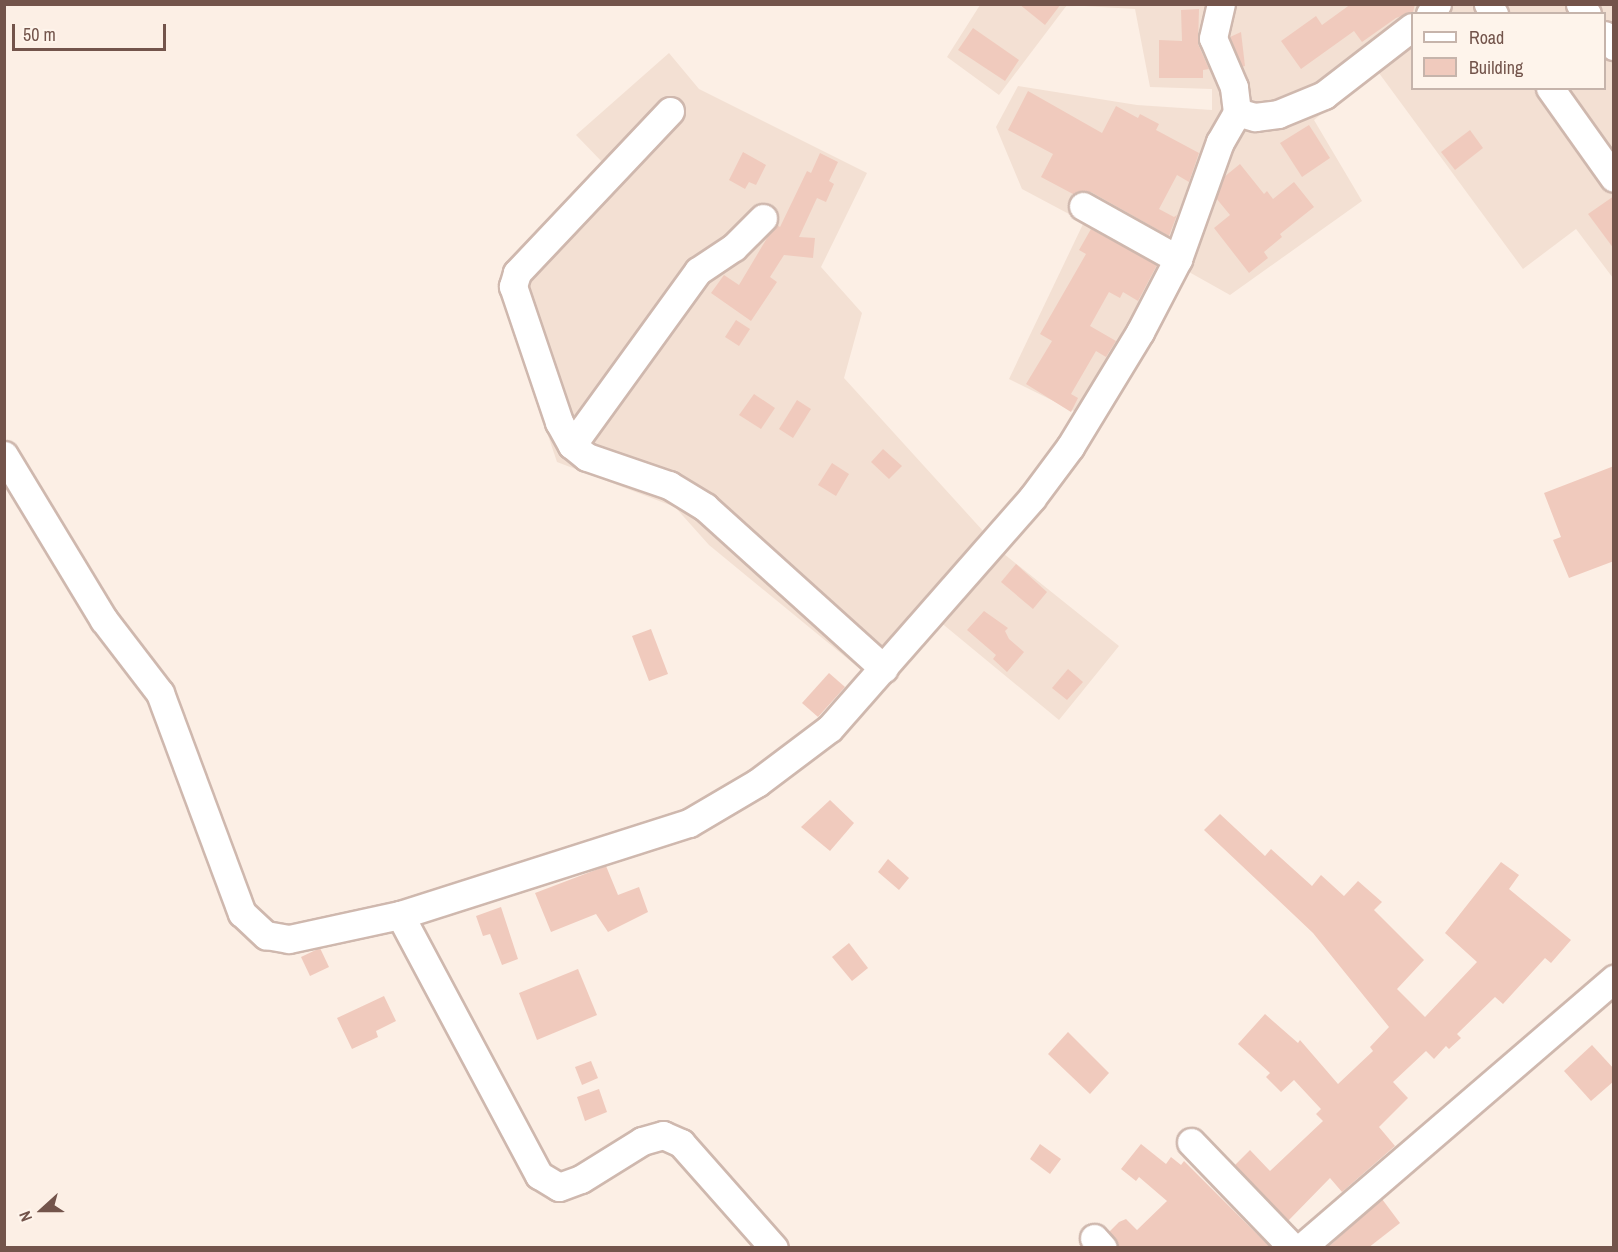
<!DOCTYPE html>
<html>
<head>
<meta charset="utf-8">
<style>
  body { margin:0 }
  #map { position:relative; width:1618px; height:1252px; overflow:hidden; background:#fcefe5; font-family:"Archivo Narrow",sans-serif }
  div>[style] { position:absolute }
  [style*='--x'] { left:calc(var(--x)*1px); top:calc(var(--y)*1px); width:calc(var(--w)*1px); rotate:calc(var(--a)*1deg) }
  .residential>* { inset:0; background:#f3e0d3 }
  .building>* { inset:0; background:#f0cabd }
  .roads { filter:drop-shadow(2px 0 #cfb8ae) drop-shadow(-2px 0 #cfb8ae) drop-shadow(0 2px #cfb8ae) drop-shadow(0 -2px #cfb8ae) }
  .minor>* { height:27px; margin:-13.5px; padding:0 13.5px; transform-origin:13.5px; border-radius:13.5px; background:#fff }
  span { translate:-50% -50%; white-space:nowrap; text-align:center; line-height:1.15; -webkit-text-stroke:5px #fef4eb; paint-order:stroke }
  .frame { position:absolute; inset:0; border:6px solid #73544b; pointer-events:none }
  .legend { position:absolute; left:1411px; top:12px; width:195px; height:78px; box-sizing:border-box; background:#fef4eb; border:2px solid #c6b4ab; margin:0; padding:8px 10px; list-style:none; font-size:18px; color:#73544b }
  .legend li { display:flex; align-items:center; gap:12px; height:30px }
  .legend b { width:30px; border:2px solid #c6b4ab }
  .north { position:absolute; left:12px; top:1180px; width:60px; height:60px; -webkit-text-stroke:4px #fef4eb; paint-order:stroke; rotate:249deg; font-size:16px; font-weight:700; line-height:24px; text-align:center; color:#73544b }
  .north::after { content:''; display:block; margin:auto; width:21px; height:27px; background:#73544b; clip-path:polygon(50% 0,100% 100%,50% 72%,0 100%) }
  .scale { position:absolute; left:12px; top:24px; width:154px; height:27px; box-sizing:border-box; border:3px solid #73544b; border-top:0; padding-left:8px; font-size:18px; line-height:21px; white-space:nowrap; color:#73544b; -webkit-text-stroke:4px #fef4eb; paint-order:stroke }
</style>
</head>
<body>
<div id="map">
  <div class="residential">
    <div style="clip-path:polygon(evenodd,980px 5px,1613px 5px,1613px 278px,1576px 229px,1523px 269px,1376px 69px,1314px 120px,1362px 201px,1230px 295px,1189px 272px,1098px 423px,1009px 379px,1084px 222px,1022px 189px,996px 127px,1018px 86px,1137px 105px,1212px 110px,1212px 89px,1150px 87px,1135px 9px,1067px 5px,999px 95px,947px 57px,980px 5px,1412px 14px,1604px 14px,1604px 88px,1412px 88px,1412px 14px)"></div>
    <div style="clip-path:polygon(669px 53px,699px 89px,867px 173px,821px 267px,862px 313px,844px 378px,1004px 554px,1119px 646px,1059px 720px,939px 621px,882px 687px,709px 545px,675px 507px,557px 462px,497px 284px,607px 167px,576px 135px)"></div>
  </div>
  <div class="building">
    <div style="clip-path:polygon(1019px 4px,1061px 4px,1045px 25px)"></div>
    <div style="clip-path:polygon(1351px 4px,1415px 4px,1413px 12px,1396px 18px,1362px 42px,1354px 31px,1301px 69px,1281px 41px,1316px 16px,1322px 25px)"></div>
    <div style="clip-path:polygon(1199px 9px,1198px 44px,1209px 69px,1203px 70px,1203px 78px,1159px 78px,1159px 40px,1182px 41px,1181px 10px)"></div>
    <div style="clip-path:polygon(973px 28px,1019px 60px,1005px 81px,958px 50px)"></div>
    <div style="clip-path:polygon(1241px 32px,1245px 66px,1242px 67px,1230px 37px)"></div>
    <div style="clip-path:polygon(1028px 91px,1102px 133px,1116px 106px,1138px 118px,1140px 114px,1159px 124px,1156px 130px,1199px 153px,1189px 182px,1177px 175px,1159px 209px,1174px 217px,1177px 215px,1169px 236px,1091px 192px,1073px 194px,1041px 177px,1053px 154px,1008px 130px)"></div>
    <div style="clip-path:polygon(1309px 125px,1330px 158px,1302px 177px,1280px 143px)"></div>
    <div style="clip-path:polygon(1470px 130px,1483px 148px,1455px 170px,1441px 152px)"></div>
    <div style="clip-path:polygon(743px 152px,766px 165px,756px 185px,749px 182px,745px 189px,729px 180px)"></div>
    <div style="clip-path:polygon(820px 153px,838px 162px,829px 181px,834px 184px,826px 202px,817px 198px,799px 237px,815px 238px,813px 258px,784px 255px,770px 277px,777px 282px,751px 321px,711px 293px,724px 275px,739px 285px,770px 233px,777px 225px,780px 227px,807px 171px,811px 173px)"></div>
    <div style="clip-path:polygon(1240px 164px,1264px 194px,1267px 191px,1273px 199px,1294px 182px,1314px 207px,1280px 234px,1282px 237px,1264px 252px,1268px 258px,1249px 273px,1214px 228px,1230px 215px,1216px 198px,1224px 177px)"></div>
    <div style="clip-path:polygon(1614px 196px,1614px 249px,1588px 214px)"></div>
    <div style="clip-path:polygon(1091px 229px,1157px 265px,1138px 301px,1123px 292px,1120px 298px,1109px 292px,1090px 326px,1116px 341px,1106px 357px,1096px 351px,1071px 394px,1078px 398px,1071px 412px,1026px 384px,1052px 341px,1040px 334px,1086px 254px,1079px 250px)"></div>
    <div style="clip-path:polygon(736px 320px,750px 329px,739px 346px,725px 337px)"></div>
    <div style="clip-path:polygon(754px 394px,775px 408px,761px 429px,739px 415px)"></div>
    <div style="clip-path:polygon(797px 400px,811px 409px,793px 438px,779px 429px)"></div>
    <div style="clip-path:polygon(883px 449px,902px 466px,889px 479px,871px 462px)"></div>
    <div style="clip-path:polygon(832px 463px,849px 474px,836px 496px,818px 485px)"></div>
    <div style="clip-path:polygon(1614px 466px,1614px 561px,1569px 578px,1553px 540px,1561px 537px,1544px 493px)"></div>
    <div style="clip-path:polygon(1016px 564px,1047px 592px,1033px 609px,1001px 582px)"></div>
    <div style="clip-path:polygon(984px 611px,1008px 628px,1005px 631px,1009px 639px,1024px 652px,1007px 672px,993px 659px,996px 655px,967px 630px)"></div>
    <div style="clip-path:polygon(651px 629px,668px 674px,649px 681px,632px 636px)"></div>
    <div style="clip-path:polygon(1068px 669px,1083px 682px,1067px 700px,1052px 688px)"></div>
    <div style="clip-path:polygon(829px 673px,845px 687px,818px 717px,802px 703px)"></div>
    <div style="clip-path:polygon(830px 800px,854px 823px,830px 851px,801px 827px)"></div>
    <div style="clip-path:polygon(1220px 814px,1265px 856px,1271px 849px,1312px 886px,1321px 875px,1344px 896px,1358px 881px,1382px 902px,1374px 910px,1424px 960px,1397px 989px,1425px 1017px,1477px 962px,1445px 933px,1501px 862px,1519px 875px,1509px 889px,1571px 940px,1551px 963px,1545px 958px,1503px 1004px,1495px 997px,1457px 1034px,1461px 1038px,1449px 1049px,1446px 1046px,1434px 1059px,1426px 1051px,1393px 1082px,1408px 1098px,1379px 1127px,1395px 1146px,1342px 1192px,1330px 1178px,1288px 1221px,1235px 1165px,1250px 1150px,1270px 1171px,1323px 1121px,1316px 1114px,1321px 1109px,1294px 1080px,1281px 1092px,1266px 1077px,1270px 1073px,1238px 1044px,1265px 1014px,1298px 1043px,1300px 1040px,1338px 1084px,1373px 1051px,1370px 1047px,1389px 1027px,1313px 933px,1204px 830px)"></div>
    <div style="clip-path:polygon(888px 859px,909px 878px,899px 890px,878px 872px)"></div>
    <div style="clip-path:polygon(606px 866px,618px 895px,639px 887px,648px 912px,608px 932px,596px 914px,551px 932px,535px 893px)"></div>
    <div style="clip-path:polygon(501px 907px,518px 959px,502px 965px,490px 934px,483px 936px,476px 916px)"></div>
    <div style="clip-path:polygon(849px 943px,868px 968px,852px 981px,832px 957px)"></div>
    <div style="clip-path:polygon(320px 948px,329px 967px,310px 976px,301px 957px)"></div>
    <div style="clip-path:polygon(578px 969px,597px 1015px,537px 1040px,519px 993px)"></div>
    <div style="clip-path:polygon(384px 996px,396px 1021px,376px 1031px,378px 1037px,352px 1049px,337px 1018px)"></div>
    <div style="clip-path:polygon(1068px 1032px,1109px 1073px,1090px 1094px,1048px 1054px)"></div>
    <div style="clip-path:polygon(1592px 1045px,1614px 1069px,1614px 1081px,1591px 1101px,1564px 1071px)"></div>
    <div style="clip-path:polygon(591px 1061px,598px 1078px,582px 1085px,575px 1067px)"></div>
    <div style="clip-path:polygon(599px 1089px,607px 1112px,585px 1121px,577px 1097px)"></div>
    <div style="clip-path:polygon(1040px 1144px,1061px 1159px,1050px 1174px,1030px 1159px)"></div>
    <div style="clip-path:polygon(1141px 1144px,1166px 1164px,1171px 1157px,1181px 1165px,1184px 1161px,1271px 1248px,1118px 1248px,1109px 1232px,1119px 1222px,1126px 1219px,1137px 1230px,1167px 1201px,1139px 1177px,1136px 1181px,1121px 1169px)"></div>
    <div style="clip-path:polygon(1382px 1199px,1400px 1223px,1368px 1248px,1327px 1248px)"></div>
  </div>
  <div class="roads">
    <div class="minor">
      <div style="--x:1488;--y:4;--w:12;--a:59"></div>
      <div style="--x:1580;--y:4;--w:12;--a:55"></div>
      <div style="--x:1430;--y:14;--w:12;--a:-55"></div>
      <div style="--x:1604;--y:35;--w:15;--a:48"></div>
      <div style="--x:1550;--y:88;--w:110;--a:54.6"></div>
      <div style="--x:670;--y:111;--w:223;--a:133.4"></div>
      <div style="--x:517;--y:273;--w:14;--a:107"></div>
      <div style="--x:513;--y:286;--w:144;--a:71.3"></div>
      <div style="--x:559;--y:422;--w:26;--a:61"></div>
      <div style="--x:572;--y:445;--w:19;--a:39"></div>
      <div style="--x:587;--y:457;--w:87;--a:18.9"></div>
      <div style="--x:669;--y:485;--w:42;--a:31.4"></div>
      <div style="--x:705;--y:507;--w:241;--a:42.1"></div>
      <div style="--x:1237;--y:112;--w:19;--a:16"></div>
      <div style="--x:1255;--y:117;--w:23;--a:-7"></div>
      <div style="--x:1278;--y:114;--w:50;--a:-22.4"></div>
      <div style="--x:1324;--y:95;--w:111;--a:-37.7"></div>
      <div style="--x:1083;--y:206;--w:109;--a:29.2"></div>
      <div style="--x:572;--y:445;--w:215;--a:-54.1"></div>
      <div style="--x:698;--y:271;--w:43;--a:-33.7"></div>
      <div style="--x:734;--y:247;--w:41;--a:-45"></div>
      <div style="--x:4;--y:455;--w:193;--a:58.8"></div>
      <div style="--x:104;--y:620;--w:92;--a:52.5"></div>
      <div style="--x:160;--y:693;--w:235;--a:69.6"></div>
      <div style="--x:242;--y:913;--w:33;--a:43"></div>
      <div style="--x:266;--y:935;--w:23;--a:10"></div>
      <div style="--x:289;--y:939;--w:114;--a:-12.2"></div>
      <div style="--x:400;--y:915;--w:303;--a:-17.7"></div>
      <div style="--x:689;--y:823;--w:79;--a:-30.5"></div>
      <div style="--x:757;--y:783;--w:91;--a:-37"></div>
      <div style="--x:830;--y:728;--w:306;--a:-48.7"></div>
      <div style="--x:1032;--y:498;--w:64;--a:-53.3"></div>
      <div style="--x:1070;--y:447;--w:135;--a:-58.7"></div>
      <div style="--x:1140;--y:332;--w:82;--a:-62.5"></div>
      <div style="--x:1178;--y:259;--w:124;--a:-70.3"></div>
      <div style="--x:1220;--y:142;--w:34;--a:-60"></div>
      <div style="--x:1237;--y:112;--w:25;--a:-97"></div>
      <div style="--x:1234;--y:87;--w:53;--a:-113.2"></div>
      <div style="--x:1213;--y:38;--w:35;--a:-77"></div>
      <div style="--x:400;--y:915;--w:295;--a:61.9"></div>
      <div style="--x:539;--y:1175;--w:23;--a:31"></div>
      <div style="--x:559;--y:1187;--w:23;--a:-20"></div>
      <div style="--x:581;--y:1179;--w:72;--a:-31.9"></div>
      <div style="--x:642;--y:1141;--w:22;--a:-16"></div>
      <div style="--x:663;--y:1135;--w:20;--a:24"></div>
      <div style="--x:681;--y:1143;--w:140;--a:48.5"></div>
      <div style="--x:1191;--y:1142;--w:147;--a:46.1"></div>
      <div style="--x:1094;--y:1238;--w:13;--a:48"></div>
      <div style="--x:1301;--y:1248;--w:413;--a:-40.7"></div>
    </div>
  </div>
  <div class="frame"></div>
  <ul class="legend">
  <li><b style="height:8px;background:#fff"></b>Road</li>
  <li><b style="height:16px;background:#f0cabd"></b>Building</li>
  </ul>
  <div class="north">N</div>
  <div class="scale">50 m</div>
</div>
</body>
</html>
